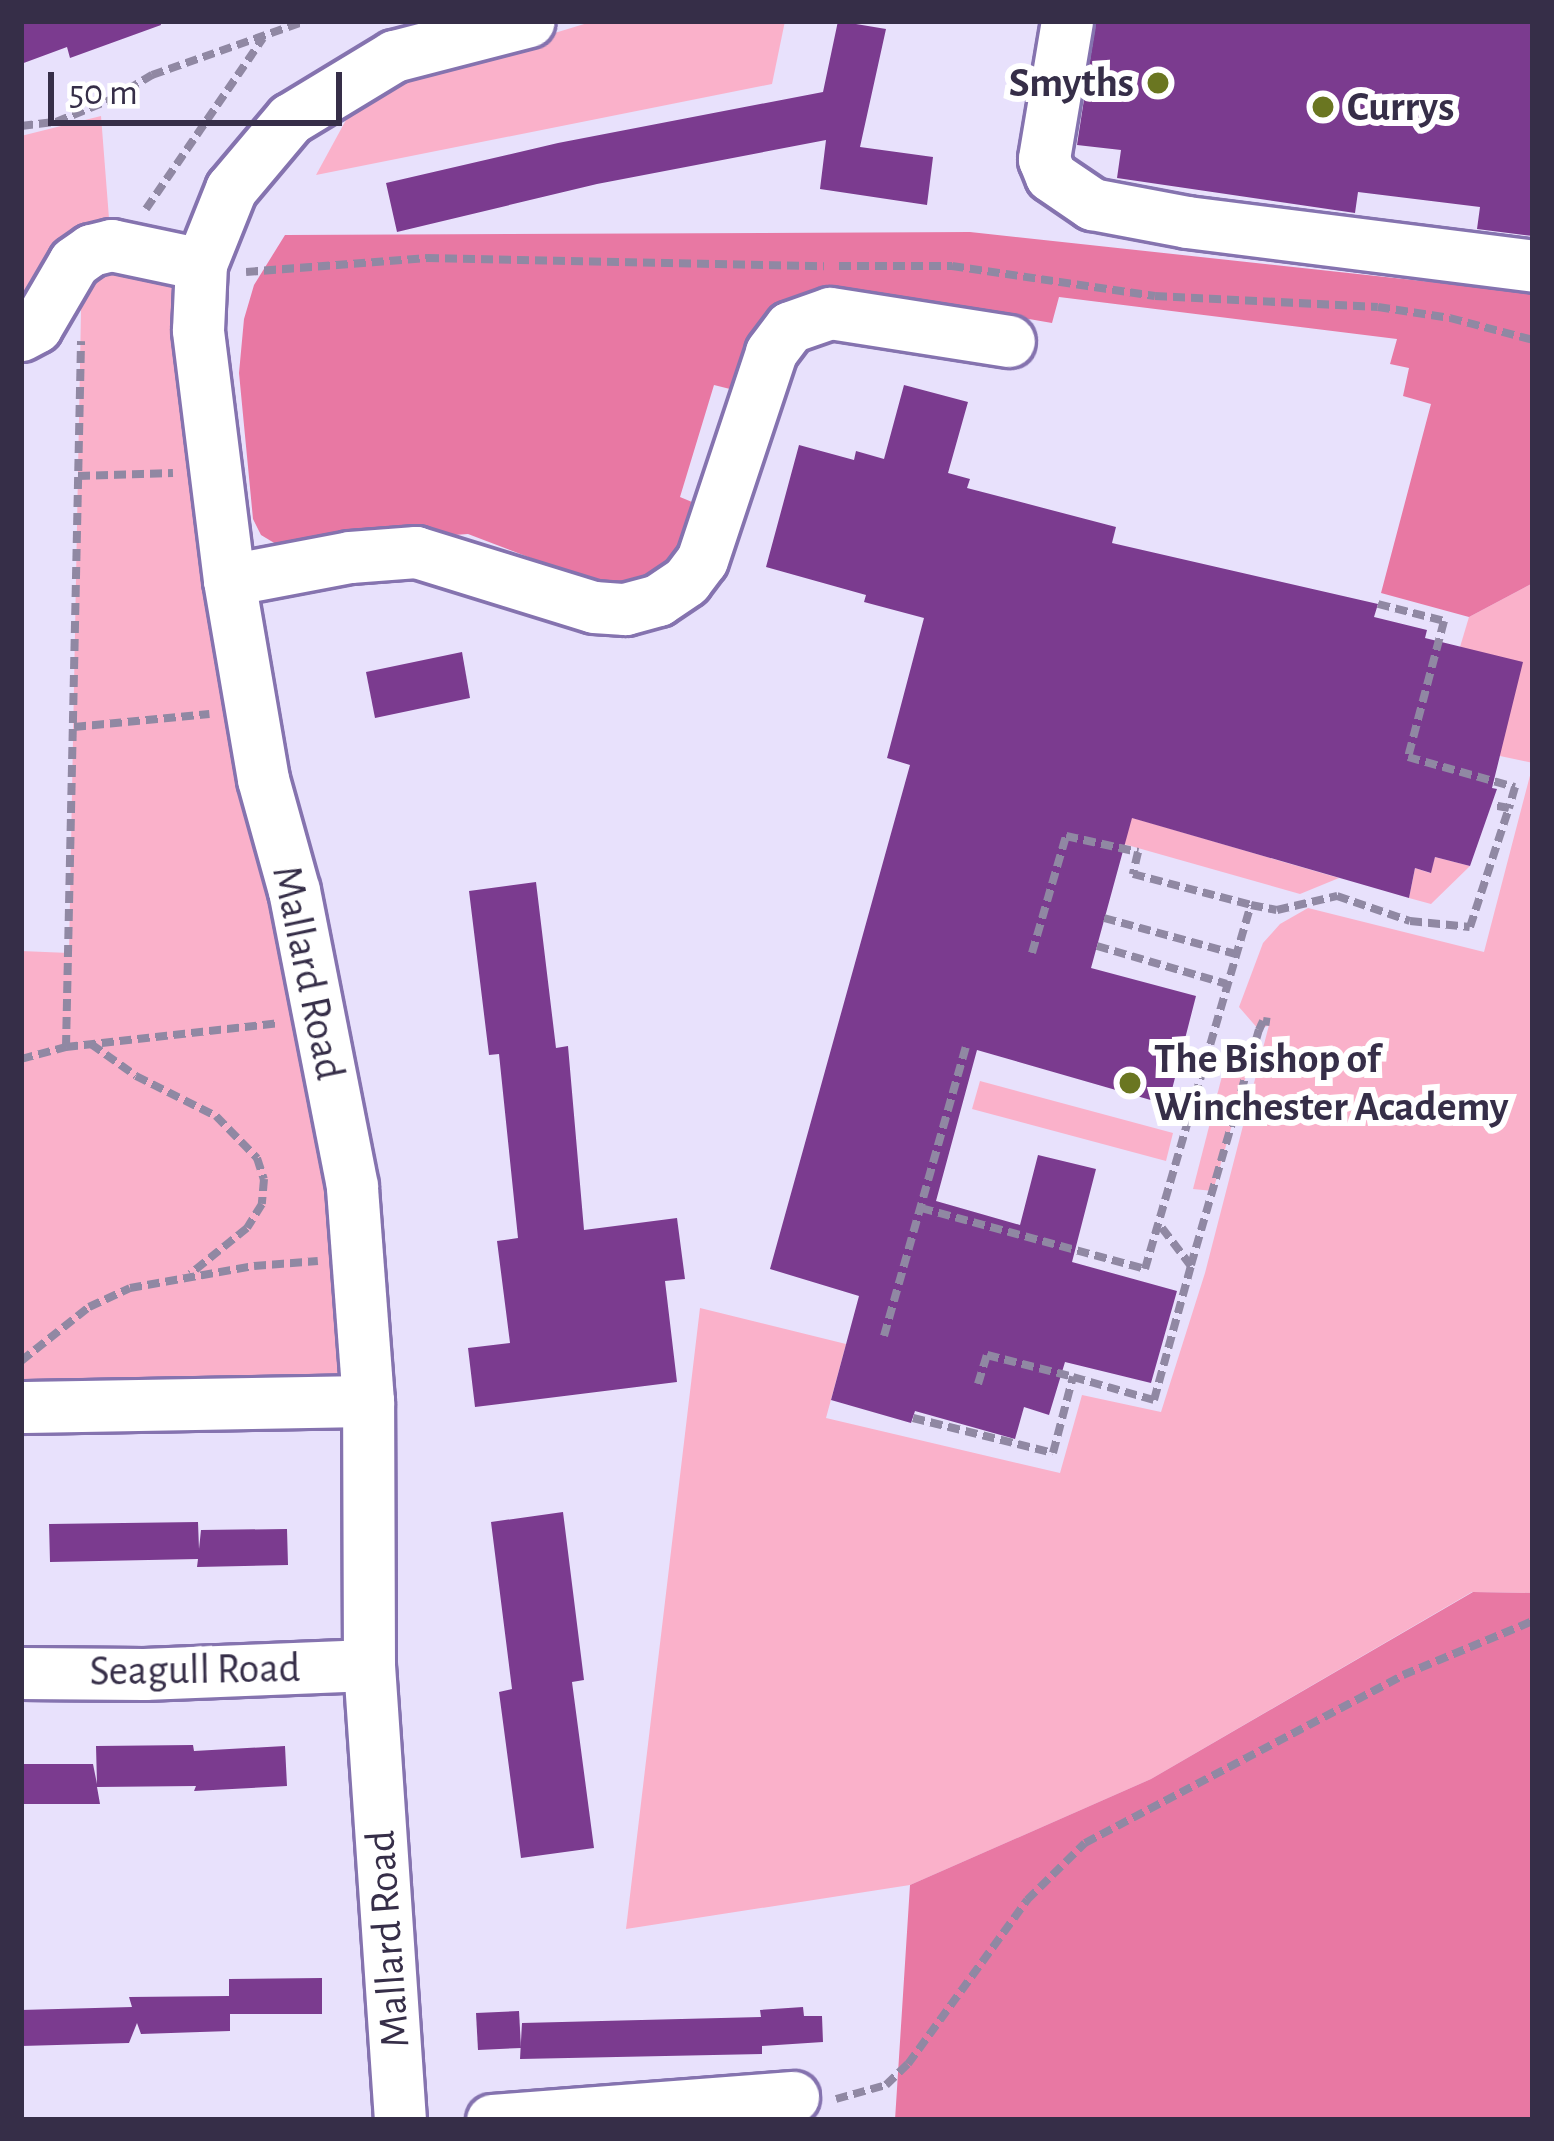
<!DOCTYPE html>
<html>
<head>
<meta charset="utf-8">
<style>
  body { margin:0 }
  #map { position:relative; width:1554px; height:2141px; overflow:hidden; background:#e8e1fc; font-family:"Alegreya Sans",sans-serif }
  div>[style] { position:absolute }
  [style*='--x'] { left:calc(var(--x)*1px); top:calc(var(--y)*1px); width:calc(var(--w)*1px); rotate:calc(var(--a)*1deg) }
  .green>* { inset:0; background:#fab1ca }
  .forest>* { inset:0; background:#e878a3 }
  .building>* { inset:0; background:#7b3b8f }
  .path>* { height:8px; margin-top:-4px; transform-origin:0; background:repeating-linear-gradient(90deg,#9088a3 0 12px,transparent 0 18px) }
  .roads { filter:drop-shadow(3px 0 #8573af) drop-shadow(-3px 0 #8573af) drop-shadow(0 3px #8573af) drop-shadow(0 -3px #8573af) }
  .minor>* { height:51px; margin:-25.5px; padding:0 25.5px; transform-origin:25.5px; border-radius:25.5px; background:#fff }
  .dots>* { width:33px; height:33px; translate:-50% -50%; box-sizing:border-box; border:6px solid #fff; border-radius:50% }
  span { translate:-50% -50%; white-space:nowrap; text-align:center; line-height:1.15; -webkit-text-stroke:12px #fff; paint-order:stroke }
  .poi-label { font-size:42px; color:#362e48; font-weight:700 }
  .right { translate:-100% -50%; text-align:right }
  .left { translate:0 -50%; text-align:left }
  .street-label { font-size:42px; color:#362e48 }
  .frame { position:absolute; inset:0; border:24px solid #362e48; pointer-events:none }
  .scale { position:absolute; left:48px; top:72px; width:294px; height:54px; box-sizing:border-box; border:6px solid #362e48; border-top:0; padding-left:15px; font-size:36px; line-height:42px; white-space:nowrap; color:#362e48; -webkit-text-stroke:9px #fff; paint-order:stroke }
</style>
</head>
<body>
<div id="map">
  <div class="green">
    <div style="clip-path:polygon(594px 21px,785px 21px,772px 84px,316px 175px,346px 120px,400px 80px)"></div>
    <div style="clip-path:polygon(101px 116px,111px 244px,201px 264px,366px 1386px,21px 1387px,21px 951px,69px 953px,82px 258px,21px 308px,21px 136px)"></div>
    <div style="clip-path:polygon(1533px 583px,1533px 763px,1500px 756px,1460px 647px,1469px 617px)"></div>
    <div style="clip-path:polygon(1533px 764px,1533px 1593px,1472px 1592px,1151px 1779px,910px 1885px,626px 1929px,700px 1308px,846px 1344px,826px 1418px,1060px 1473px,1082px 1395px,1161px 1412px,1205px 1273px,1269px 1025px,1259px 1030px,1239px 1007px,1263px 943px,1280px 924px,1308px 908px,1484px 952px)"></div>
    <div style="clip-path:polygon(1099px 808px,1339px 878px,1300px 894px,1092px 835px)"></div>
    <div style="clip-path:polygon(1435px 857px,1470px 866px,1431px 904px,1409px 898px,1415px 868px,1430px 873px)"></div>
    <div style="clip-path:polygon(1231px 1041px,1254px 1048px,1213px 1191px,1193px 1189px)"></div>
    <div style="clip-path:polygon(980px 1081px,1173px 1133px,1166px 1161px,972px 1109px)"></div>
  </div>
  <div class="forest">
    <div style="clip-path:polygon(970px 232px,1533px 293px,1533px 583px,1469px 617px,1381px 593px,1431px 404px,1403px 396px,1409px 368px,1390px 364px,1397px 339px,1059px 297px,1052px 323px,871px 292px,810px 301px,746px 393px,714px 385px,680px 497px,704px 507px,678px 560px,652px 580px,601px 585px,468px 534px,281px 547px,261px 535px,253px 519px,239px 373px,244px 319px,254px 285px,285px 235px)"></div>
    <div style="clip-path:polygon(1473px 1592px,1533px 1593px,1533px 2120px,895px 2120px,910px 1885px,1151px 1779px)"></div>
  </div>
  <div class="building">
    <div style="clip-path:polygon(21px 21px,160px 21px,161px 25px,70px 58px,67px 47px,21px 64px)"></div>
    <div style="clip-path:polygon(838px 21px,886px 29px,860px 147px,933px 157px,927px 205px,820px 189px,826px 140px,597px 184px,397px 232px,386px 183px,558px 143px,823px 92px)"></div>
    <div style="clip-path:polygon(1096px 21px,1533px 21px,1533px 236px,1477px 229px,1480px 207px,1358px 192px,1355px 213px,1117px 178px,1121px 150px,1077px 145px)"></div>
    <div style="clip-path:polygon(904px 385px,968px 402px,948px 473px,970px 479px,967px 488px,1116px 527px,1112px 543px,1378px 604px,1374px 617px,1427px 630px,1425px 638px,1523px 662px,1492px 788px,1497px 789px,1470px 866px,1435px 857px,1431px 873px,1415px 868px,1409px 898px,1132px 818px,1091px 968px,1196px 996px,1168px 1105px,977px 1050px,936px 1201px,1020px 1225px,1038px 1155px,1096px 1169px,1072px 1262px,1177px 1291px,1151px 1383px,1065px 1362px,1049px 1415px,1024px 1407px,1015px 1439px,915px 1411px,911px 1423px,831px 1400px,859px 1296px,770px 1269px,910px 765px,887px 758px,924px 618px,864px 602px,866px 595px,766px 567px,799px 445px,854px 460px,856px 451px,884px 459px)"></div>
    <div style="clip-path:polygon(462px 652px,470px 698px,375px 718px,366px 672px)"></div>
    <div style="clip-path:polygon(536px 882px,556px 1048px,568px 1046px,584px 1230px,677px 1218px,685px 1279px,665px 1281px,677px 1382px,475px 1407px,468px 1348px,510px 1343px,497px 1241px,518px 1238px,499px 1054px,489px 1055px,469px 891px)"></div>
    <div style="clip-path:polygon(563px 1512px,584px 1680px,572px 1682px,594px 1848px,521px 1858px,499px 1692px,512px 1689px,491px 1522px)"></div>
    <div style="clip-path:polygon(198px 1522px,199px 1549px,201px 1530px,287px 1529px,288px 1565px,197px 1567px,198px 1559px,50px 1562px,49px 1524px)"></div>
    <div style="clip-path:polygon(193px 1745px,194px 1751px,285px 1746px,287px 1786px,194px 1791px,196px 1786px,97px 1787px,100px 1804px,21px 1804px,21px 1764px,93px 1764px,97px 1784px,96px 1746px)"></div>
    <div style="clip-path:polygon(322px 1978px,322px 2014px,230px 2014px,230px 2031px,141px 2034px,137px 2023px,129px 2043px,21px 2046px,21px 2010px,132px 2007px,129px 1997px,229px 1996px,229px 1979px)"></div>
    <div style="clip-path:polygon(803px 2007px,804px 2016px,822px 2016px,823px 2042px,762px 2046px,762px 2054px,520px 2059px,522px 2023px,761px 2017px,760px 2010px)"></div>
    <div style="clip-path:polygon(519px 2011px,521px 2048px,478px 2050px,476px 2013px)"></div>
  </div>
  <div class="path">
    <div style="--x:21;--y:126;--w:35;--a:-7"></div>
    <div style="--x:56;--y:122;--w:61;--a:-22.3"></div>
    <div style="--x:112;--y:99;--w:47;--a:-31"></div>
    <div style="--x:152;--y:75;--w:162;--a:-19.4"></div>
    <div style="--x:146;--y:209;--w:207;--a:-55.6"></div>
    <div style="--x:839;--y:266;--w:113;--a:0"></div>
    <div style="--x:952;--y:266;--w:205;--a:8.4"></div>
    <div style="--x:1155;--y:296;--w:223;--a:2.8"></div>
    <div style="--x:1378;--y:307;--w:73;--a:8.7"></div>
    <div style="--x:1450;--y:318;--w:86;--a:14.8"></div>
    <div style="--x:246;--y:272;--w:182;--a:-4.4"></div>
    <div style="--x:427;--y:258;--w:397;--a:1.2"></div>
    <div style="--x:78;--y:476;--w:95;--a:-1.8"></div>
    <div style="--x:1378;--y:604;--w:68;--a:14.4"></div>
    <div style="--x:1444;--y:621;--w:141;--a:104.8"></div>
    <div style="--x:1408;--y:757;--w:111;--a:15.7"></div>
    <div style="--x:1515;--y:787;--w:22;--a:106"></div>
    <div style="--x:74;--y:727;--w:136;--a:-5.5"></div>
    <div style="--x:1104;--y:918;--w:137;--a:15.3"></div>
    <div style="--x:1097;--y:946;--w:135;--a:16.3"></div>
    <div style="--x:1032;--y:953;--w:122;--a:-73.8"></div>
    <div style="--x:1066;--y:836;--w:74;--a:12.5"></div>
    <div style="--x:1138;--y:852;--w:23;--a:103"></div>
    <div style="--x:1133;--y:874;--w:122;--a:14.7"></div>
    <div style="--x:91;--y:1044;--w:55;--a:35.4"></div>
    <div style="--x:136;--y:1076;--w:89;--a:26.6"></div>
    <div style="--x:216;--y:1116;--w:59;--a:45.7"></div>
    <div style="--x:257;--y:1158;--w:22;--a:72"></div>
    <div style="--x:264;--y:1179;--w:25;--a:95"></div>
    <div style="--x:262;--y:1204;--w:28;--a:122"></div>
    <div style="--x:247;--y:1228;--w:73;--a:141.1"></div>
    <div style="--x:66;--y:1047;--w:706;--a:-88.78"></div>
    <div style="--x:21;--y:1059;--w:47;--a:-14.9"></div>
    <div style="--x:66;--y:1047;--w:215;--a:-6.4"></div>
    <div style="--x:921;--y:1208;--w:232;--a:15.2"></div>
    <div style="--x:1145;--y:1269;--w:379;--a:-73.8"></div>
    <div style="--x:1251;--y:905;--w:26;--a:11"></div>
    <div style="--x:1277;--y:910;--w:62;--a:-13.1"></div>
    <div style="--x:1337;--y:896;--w:77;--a:18.9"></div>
    <div style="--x:1410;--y:921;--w:60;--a:5.7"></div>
    <div style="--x:1470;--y:927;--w:125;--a:-71.9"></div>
    <div style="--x:1509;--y:808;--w:17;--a:-170"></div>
    <div style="--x:1191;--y:1265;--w:245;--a:-73.9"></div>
    <div style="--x:1259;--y:1030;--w:10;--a:-66"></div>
    <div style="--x:1263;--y:1021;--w:7;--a:8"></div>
    <div style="--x:884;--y:1336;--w:300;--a:-74.2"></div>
    <div style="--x:21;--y:1361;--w:87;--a:-38.5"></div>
    <div style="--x:89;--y:1307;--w:45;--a:-24.9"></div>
    <div style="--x:130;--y:1288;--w:126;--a:-10.1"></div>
    <div style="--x:254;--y:1266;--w:64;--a:-4.5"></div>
    <div style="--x:978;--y:1384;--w:30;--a:-73"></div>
    <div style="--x:987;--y:1355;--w:89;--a:14.3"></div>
    <div style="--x:913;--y:1418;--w:144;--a:14"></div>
    <div style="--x:1053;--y:1453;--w:79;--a:-75.3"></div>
    <div style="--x:1073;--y:1377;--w:84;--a:15.9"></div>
    <div style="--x:1154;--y:1400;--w:139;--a:-74.6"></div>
    <div style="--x:1191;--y:1266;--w:53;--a:-127.3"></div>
    <div style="--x:836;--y:2099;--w:52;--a:-15.6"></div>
    <div style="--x:886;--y:2085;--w:30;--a:-44"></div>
    <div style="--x:908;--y:2064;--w:203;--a:-54"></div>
    <div style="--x:1027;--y:1900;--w:81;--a:-44.5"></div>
    <div style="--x:1085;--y:1843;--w:360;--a:-27.8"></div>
    <div style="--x:1403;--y:1675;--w:141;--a:-22.6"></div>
  </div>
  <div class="roads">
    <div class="minor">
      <div style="--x:1067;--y:21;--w:140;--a:99.5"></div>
      <div style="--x:1044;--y:159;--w:18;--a:68"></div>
      <div style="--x:1051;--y:176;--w:50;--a:34.3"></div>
      <div style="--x:1092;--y:204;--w:97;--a:10.7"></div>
      <div style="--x:1187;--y:222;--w:349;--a:7.2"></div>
      <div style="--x:21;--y:335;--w:17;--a:-28"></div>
      <div style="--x:36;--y:327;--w:75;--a:-59.7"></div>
      <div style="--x:74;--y:262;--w:21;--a:-35"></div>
      <div style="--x:91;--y:250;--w:21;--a:-14"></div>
      <div style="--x:111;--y:245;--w:92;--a:11.9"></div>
      <div style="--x:229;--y:580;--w:123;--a:-10.8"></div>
      <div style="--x:350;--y:557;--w:66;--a:-4.3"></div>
      <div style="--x:416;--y:552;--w:186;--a:17.2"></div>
      <div style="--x:594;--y:607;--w:31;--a:4"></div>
      <div style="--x:625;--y:609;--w:34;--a:-15"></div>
      <div style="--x:658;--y:600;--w:34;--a:-34"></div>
      <div style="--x:686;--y:581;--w:26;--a:-53"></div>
      <div style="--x:702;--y:560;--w:219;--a:-71.6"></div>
      <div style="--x:771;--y:352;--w:31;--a:-53"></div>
      <div style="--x:790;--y:327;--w:42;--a:-19.3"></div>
      <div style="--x:830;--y:313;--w:181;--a:8.9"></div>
      <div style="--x:21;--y:1407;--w:347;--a:-1"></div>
      <div style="--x:21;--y:1673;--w:123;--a:0.5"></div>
      <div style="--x:144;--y:1674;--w:225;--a:-2.3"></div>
      <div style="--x:400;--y:2120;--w:456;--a:-93.9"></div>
      <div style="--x:369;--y:1665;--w:264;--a:-90.2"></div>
      <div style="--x:368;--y:1401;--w:216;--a:-94.3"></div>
      <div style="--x:352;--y:1186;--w:301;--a:-101.1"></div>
      <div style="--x:294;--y:891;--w:116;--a:-105.5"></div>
      <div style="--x:263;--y:779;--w:202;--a:-99.7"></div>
      <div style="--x:229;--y:580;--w:252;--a:-97.1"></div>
      <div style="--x:198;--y:330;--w:66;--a:-87.4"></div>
      <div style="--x:201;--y:264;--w:81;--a:-68.2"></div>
      <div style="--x:231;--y:189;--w:92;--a:-49.9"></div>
      <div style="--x:290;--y:119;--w:122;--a:-31.2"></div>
      <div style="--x:394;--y:56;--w:139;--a:-14.5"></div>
      <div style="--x:492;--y:2120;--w:302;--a:-4.4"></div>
    </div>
  </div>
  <div class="dots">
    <div style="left:1158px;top:83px;background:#6a7621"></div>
    <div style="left:1323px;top:107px;background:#6a7621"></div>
    <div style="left:1130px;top:1083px;background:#6a7621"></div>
  </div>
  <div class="poi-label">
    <span class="right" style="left:1134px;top:83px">Smyths</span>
    <span class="left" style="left:1347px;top:107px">Currys</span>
    <span class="left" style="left:1154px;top:1083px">The Bishop of<br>Winchester Academy</span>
  </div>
  <div class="street-label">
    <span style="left:308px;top:973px;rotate:78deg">Mallard Road</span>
    <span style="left:195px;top:1670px;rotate:-1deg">Seagull Road</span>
    <span style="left:388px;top:1939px;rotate:-94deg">Mallard Road</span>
  </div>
  <div class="frame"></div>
  <div class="scale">50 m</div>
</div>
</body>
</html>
